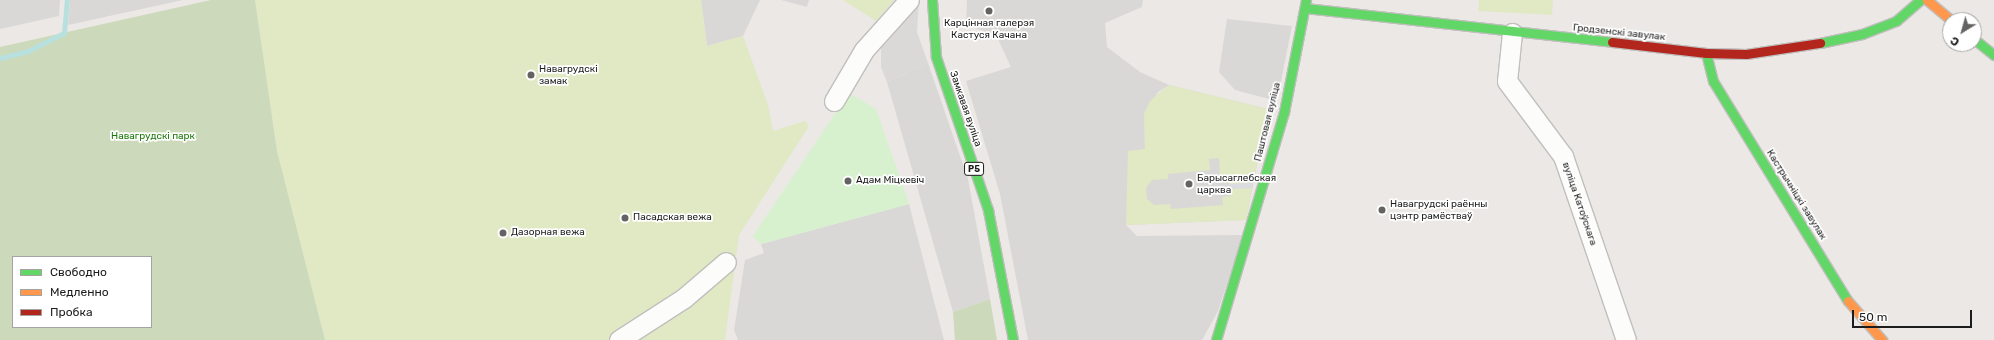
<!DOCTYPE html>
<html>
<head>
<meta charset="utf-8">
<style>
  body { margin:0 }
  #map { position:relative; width:1994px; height:340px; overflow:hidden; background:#ebe8e5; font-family:Rubik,sans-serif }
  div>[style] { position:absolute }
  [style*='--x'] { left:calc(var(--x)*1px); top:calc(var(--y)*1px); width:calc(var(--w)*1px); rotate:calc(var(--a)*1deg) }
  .residential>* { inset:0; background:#dad8d6 }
  .religious>* { inset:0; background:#d9d8d6 }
  .grass>* { inset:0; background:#e0e9c3 }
  .forest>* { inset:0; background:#ccd9ba }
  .park>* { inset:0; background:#d7f1cf }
  .parking>* { inset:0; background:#dbd9d8 }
  .plaza>* { inset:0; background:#dbdce0 }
  .stream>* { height:5px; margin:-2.5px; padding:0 2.5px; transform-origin:2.5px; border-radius:2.5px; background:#b8e0de }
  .roads { filter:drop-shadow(1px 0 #c0bfbd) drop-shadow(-1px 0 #c0bfbd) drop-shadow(0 1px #c0bfbd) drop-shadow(0 -1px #c0bfbd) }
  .street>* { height:19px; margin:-9.5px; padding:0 9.5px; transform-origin:9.5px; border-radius:9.5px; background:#fcfcfb }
  .fast>* { height:9px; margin:-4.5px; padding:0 4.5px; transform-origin:4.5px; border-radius:4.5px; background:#63d668 }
  .slow>* { height:9px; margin:-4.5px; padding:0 4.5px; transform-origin:4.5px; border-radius:4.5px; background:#ff974d }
  .jam>* { height:9px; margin:-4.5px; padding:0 4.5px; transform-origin:4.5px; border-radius:4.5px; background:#b3261e }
  .dots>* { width:11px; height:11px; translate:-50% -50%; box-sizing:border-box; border:2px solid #fff; border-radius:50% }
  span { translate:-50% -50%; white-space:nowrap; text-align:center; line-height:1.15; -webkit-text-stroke:3.5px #fff; paint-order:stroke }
  .shield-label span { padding:1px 3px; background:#fff; border:1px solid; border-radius:3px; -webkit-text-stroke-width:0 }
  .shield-label { font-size:9px; color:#1c1c1c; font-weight:700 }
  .poi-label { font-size:10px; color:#1c1c1c }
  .left { translate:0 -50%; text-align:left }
  .street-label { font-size:10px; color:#1c1c1c }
  .park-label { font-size:10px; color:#1c7a0b }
  .legend { position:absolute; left:12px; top:256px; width:140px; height:72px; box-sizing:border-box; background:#fff; border:1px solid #a4a4a4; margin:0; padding:5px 7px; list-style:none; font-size:12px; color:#1c1c1c }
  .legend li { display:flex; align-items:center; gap:8px; height:20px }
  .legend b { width:20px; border:1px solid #a4a4a4 }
  .north { position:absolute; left:1942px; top:12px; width:40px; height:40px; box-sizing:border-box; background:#fff; border:1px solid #a4a4a4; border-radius:50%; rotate:217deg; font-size:11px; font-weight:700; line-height:16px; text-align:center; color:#1c1c1c }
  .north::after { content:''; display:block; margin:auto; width:14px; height:18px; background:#646362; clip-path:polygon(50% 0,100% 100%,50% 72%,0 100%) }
  .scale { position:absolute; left:1852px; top:310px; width:120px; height:18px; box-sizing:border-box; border:2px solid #1c1c1c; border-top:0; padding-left:5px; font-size:12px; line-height:14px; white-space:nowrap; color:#1c1c1c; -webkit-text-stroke:3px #fff; paint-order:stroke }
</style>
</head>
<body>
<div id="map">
  <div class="residential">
    <div style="clip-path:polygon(0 0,60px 0,59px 16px,0 29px)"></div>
    <div style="clip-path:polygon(70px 0,183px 0,68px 25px)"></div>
    <div style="clip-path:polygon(701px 0,760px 0,743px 36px,707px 46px)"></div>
    <div style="clip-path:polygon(781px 0,809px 0,807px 7px)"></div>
    <div style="clip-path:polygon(967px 0,1143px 0,1142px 7px,1105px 23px,1107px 47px,1140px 72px,1169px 85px,1158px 92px,1144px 114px,1145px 150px,1126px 225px,1137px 236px,1243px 235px,1218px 311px,1202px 340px,1028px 340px,1000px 194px,966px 81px,1011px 67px,996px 35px,966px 25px)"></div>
    <div style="clip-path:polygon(1227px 19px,1292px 26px,1277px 101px,1235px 90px,1219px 72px)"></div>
    <div style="clip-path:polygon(928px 63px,968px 179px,990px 299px,953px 312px,887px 82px)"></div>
    <div style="clip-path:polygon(909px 204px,944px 340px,738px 340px,734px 330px,745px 260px,764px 253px,761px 244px)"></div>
  </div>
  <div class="religious">
    <div style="clip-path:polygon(1169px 85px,1268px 109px,1246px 220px,1126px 225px,1128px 151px,1145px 149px,1144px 114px,1150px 101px)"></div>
  </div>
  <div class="grass">
    <div style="clip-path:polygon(255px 0,701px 0,707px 46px,743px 36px,768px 105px,773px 131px,805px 121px,809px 126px,739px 235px,725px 340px,325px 340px,277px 151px)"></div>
    <div style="clip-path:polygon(843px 0,894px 0,876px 21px)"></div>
    <div style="clip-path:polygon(1479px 0,1553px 0,1552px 15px,1478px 11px)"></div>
    <div style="clip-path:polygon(1169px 85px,1268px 109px,1253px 183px,1230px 184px,1229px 176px,1220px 177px,1219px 158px,1209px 159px,1210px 170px,1168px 174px,1168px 179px,1152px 180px,1146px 188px,1147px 199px,1154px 205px,1170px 204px,1171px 209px,1223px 205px,1222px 197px,1231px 196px,1230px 189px,1252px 188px,1246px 220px,1126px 225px,1128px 151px,1145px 149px,1144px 114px,1150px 101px)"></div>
  </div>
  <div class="forest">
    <div style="clip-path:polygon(evenodd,211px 0,255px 0,277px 151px,325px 340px,0 340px,0 47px,211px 0,13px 257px,151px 257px,151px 327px,13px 327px,13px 257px)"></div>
    <div style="clip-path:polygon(990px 299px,997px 340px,955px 340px,953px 312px)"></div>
  </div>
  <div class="park">
    <div style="clip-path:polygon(849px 93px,876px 109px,909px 204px,761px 244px,753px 236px)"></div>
  </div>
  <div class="parking">
    <div style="clip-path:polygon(896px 0,919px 0,917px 32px,928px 63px,887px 82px,881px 67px,881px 45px)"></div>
  </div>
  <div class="plaza">
    <div style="clip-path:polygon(1253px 183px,1252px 188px,1230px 189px,1230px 184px)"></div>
  </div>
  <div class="stream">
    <div style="--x:0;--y:58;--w:29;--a:-14"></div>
    <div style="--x:28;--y:51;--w:40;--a:-26.6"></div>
    <div style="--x:64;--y:33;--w:33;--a:-85"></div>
  </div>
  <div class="roads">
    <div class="street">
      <div style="--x:1512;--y:33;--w:48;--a:95.9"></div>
      <div style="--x:1507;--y:81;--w:94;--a:53.3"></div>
      <div style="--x:1563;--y:156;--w:194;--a:71.1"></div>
      <div style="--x:834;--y:101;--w:59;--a:-59.5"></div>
      <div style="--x:864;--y:50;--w:67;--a:-48"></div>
      <div style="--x:619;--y:340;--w:77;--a:-32.9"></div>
      <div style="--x:684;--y:298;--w:55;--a:-40.6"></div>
    </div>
    <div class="fast">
      <div style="--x:932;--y:0;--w:57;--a:86"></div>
      <div style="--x:936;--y:57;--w:162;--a:71.2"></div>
      <div style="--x:988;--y:210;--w:132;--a:79.1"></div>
      <div style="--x:1305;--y:8;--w:309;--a:6.3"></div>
      <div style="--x:1974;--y:39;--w:26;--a:39"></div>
      <div style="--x:1820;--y:43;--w:43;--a:-12.1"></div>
      <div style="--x:1862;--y:34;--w:36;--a:-21"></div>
      <div style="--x:1896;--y:21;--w:32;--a:-41"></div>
      <div style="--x:1706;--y:53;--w:29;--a:76"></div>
      <div style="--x:1713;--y:81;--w:258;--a:58.5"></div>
      <div style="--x:1216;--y:340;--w:238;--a:-73.4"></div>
      <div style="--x:1284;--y:112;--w:114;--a:-78.9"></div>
    </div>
    <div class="slow">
      <div style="--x:1927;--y:0;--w:31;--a:40"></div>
      <div style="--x:1848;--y:301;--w:52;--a:48.9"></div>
    </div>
    <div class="jam">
      <div style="--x:1612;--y:42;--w:95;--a:6.7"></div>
      <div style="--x:1706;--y:53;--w:40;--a:1.4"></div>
      <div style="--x:1746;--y:54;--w:75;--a:-8.5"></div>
    </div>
  </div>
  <div class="dots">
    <div style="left:989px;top:11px;background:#646362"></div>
    <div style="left:531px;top:75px;background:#646362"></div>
    <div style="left:848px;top:181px;background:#646362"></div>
    <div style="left:1189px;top:184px;background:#646362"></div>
    <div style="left:1382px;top:210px;background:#646362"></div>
    <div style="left:625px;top:218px;background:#646362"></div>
    <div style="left:503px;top:233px;background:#646362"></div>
  </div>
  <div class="shield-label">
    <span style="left:974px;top:169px">Р5</span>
  </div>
  <div class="poi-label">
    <span style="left:989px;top:29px">Карцінная галерэя<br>Кастуся Качана</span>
    <span class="left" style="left:539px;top:75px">Навагрудскі<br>замак</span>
    <span class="left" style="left:1197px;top:184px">Барысаглебская<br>царква</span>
    <span class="left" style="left:856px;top:181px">Адам Міцкевіч</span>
    <span class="left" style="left:1390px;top:210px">Навагрудскі раённы<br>цэнтр рамёстваў</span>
    <span class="left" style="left:633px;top:218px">Пасадская вежа</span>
    <span class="left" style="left:511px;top:233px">Дазорная вежа</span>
  </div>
  <div class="street-label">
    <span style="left:1619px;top:33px;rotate:6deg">Гродзенскі завулак</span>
    <span style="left:965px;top:109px;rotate:71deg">Замкавая вуліца</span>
    <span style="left:1268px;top:122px;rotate:-76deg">Паштовая вуліца</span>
    <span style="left:1796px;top:195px;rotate:58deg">Кастрычніцкі завулак</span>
    <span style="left:1579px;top:204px;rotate:71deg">вуліца Катоўскага</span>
  </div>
  <div class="park-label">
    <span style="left:153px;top:137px">Навагрудскі парк</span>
  </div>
  <ul class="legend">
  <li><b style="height:5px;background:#63d668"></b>Свободно</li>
  <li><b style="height:5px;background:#ff974d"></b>Медленно</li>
  <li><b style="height:5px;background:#b3261e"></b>Пробка</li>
  </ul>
  <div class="north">С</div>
  <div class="scale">50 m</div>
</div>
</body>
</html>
